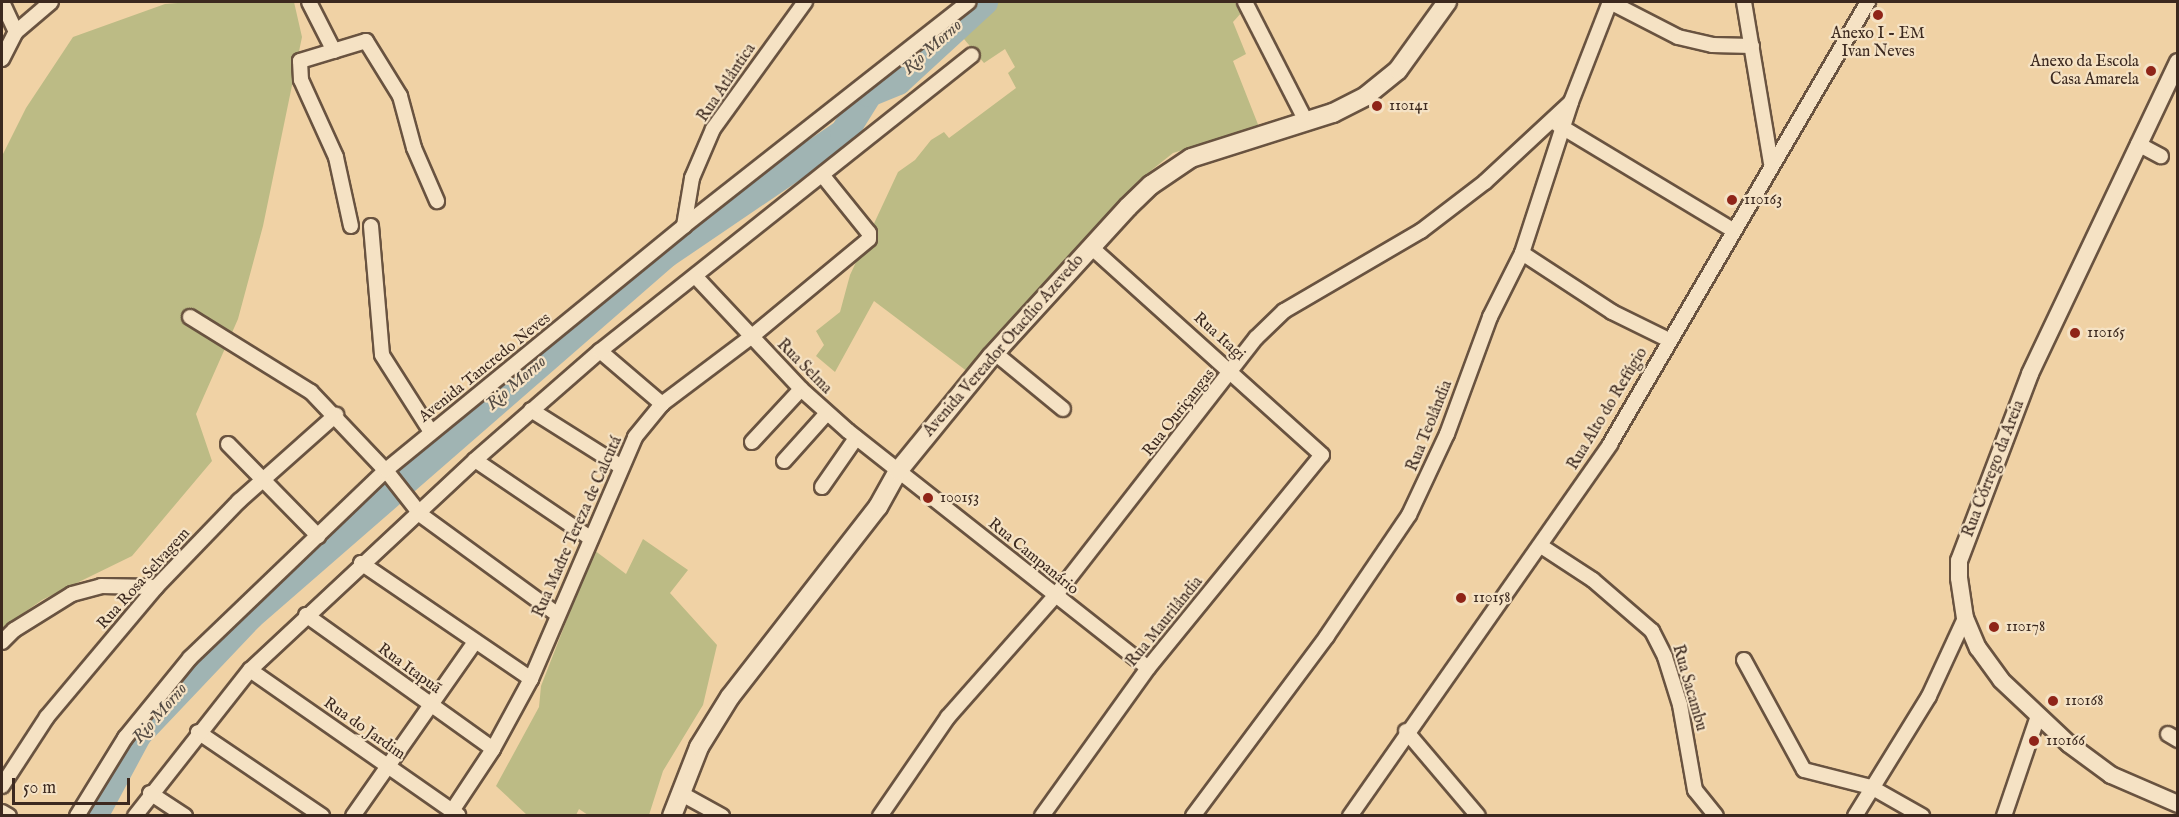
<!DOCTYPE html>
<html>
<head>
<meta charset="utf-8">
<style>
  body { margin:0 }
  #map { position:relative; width:2179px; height:817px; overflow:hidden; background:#f0d2a5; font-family:"IM FELL English",serif }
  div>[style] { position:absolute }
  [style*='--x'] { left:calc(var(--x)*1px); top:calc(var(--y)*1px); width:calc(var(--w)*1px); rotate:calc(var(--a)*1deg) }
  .green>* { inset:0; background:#bcbb85 }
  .river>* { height:28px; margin:-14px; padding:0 14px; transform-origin:14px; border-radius:14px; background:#a0b4b3 }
  .roads { filter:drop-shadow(2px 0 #695340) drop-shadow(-2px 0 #695340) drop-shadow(0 2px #695340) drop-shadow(0 -2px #695340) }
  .minor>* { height:14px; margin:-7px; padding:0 7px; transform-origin:7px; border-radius:7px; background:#f5e2c4 }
  .tertiary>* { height:16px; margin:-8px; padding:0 8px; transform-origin:8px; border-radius:8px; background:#f5e2c4 }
  .secondary>* { height:18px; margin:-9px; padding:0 9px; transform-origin:9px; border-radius:9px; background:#f5e2c4 }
  .dots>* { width:16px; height:16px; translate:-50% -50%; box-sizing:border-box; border:3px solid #f5e2c4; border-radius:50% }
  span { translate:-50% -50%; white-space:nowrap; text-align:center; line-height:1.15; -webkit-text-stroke:4.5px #f5e2c4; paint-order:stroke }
  .poi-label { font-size:16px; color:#3c291f }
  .right { translate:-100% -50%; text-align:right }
  .left { translate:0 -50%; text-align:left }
  .street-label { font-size:16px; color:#3c291f }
  .water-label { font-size:18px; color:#554c44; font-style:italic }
  .frame { position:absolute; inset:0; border:3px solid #3c291f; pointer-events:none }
  .scale { position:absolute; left:12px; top:778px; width:118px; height:27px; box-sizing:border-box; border:3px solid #3c291f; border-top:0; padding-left:8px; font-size:18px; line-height:21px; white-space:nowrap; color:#3c291f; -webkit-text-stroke:4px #f5e2c4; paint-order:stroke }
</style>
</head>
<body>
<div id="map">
  <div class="green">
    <div style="clip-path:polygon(190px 2px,294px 2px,302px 37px,263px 226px,238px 319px,196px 414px,212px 461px,132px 556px,42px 600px,2px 628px,2px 156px,26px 108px,73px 37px,165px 4px)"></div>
    <div style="clip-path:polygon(994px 2px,1237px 2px,1242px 12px,1233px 22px,1246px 54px,1233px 61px,1259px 127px,1173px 153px,1138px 181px,968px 372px,874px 301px,835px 372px,816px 356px,824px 345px,816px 331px,840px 312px,850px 275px,898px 172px,915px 160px,931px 140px,944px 132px,949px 138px,1016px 88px,1008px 73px,1015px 67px,1005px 49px,984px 63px,959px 33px)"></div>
    <div style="clip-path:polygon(643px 539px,688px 570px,670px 593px,717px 645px,703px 705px,663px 771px,649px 815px,588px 815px,579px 809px,576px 815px,527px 815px,496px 786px,539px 707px,541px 686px,594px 550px,626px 574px)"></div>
  </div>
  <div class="river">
    <div style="--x:94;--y:816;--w:93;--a:-61.8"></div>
    <div style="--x:138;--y:734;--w:163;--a:-46.5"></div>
    <div style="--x:250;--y:616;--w:551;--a:-41.03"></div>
    <div style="--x:666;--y:254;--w:215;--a:-34.2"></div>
    <div style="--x:844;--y:133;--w:47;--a:-58"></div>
    <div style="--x:869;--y:93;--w:31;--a:-22"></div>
    <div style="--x:898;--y:81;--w:117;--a:-42.6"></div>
  </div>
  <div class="roads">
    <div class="minor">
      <div style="--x:2;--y:2;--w:33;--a:65"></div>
      <div style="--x:309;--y:2;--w:55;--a:63"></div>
      <div style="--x:1245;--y:2;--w:131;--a:62.9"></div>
      <div style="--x:1610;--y:2;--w:76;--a:27.2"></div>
      <div style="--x:1678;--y:37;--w:35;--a:13"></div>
      <div style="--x:1712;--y:45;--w:40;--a:1.4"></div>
      <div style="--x:1744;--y:2;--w:163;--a:80.5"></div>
      <div style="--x:2;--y:59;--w:30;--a:-63"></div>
      <div style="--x:16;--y:32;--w:46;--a:-40.6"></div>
      <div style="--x:1557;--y:124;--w:205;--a:31.1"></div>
      <div style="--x:2138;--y:144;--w:26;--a:28"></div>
      <div style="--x:351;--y:226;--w:71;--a:-102.3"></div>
      <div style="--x:336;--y:157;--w:85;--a:-114.4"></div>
      <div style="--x:301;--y:80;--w:19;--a:-93"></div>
      <div style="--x:300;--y:61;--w:69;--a:-16.9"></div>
      <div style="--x:366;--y:41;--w:65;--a:58.3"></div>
      <div style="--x:400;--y:96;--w:54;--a:74.9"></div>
      <div style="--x:414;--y:148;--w:58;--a:66.5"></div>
      <div style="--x:371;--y:226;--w:129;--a:85.1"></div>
      <div style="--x:382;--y:355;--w:91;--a:57.5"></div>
      <div style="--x:684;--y:226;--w:49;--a:-80.5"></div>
      <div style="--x:692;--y:178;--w:53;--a:-66.8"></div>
      <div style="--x:713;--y:129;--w:157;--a:-54.1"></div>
      <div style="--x:1522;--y:253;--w:108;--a:33.2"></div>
      <div style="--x:1612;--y:312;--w:64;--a:26.2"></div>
      <div style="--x:696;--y:277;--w:154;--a:46.8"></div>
      <div style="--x:801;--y:389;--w:63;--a:41.8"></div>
      <div style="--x:848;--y:431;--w:382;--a:38.3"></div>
      <div style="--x:190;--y:317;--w:142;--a:31.8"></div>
      <div style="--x:311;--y:392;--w:112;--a:46.5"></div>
      <div style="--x:388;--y:473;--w:53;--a:51.8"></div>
      <div style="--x:421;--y:515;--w:168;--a:36.1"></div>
      <div style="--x:600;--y:351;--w:82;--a:40.5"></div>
      <div style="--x:995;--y:353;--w:88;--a:39.5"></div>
      <div style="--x:531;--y:410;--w:105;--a:32.2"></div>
      <div style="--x:752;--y:442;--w:72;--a:-47.2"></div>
      <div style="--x:228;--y:444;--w:129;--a:45.6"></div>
      <div style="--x:475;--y:460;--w:139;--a:34.1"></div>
      <div style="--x:784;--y:461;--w:64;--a:-48.1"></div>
      <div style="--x:822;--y:487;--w:60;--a:-55.2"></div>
      <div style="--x:1541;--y:546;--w:62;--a:33.2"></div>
      <div style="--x:1593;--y:580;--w:78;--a:40.8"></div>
      <div style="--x:1652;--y:631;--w:29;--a:63"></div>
      <div style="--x:1665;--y:657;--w:50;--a:72.6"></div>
      <div style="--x:1680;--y:705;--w:86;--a:80"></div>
      <div style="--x:1695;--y:790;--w:33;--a:51"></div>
      <div style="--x:361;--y:563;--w:206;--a:34.3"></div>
      <div style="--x:306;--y:615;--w:230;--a:35.6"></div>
      <div style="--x:2;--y:642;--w:17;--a:-45"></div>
      <div style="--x:14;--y:630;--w:68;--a:-31.8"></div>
      <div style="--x:72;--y:594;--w:30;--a:-15"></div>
      <div style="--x:101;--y:586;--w:55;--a:1"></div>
      <div style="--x:1744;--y:660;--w:125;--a:61.4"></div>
      <div style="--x:1804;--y:770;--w:69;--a:14.2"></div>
      <div style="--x:1871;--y:787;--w:59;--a:29.6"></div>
      <div style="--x:250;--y:670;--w:254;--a:34.9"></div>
      <div style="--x:1406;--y:731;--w:111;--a:49.7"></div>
      <div style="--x:198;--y:732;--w:150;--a:34.1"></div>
      <div style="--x:2168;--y:734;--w:12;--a:31"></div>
      <div style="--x:2;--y:786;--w:82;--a:-56.9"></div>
      <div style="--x:47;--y:717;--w:170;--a:-50"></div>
      <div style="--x:156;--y:587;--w:120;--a:-46"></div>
      <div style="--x:239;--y:501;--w:130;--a:-41.6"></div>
      <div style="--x:150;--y:793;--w:42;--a:33.3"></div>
      <div style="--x:680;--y:793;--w:48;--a:28.7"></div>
      <div style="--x:452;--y:811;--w:74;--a:-56.5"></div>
      <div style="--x:493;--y:749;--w:80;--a:-61.5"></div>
      <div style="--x:531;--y:679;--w:263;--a:-66.7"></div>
      <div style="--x:635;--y:437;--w:43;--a:-50.7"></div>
      <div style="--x:662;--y:404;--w:111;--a:-37"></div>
      <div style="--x:751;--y:337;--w:153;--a:-39.7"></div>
      <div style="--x:869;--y:239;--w:6;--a:-90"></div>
      <div style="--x:869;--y:233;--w:73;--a:-128.9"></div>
      <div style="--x:2;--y:812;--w:8;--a:30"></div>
      <div style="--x:77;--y:816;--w:92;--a:-58.4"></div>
      <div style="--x:125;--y:738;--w:103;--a:-50.9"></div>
      <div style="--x:190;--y:658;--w:272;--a:-43.8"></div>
      <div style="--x:386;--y:470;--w:385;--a:-39.3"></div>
      <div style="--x:684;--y:226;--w:362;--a:-38.2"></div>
      <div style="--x:135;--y:816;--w:186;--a:-51.8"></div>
      <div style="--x:250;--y:670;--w:308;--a:-43"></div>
      <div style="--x:475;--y:460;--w:166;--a:-41.1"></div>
      <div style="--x:600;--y:351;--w:475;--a:-38.5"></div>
      <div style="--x:353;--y:816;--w:211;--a:-55"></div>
      <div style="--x:880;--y:816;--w:120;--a:-55.5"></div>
      <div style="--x:948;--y:717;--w:162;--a:-48.5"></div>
      <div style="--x:1055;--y:596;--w:327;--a:-52.1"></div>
      <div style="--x:1256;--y:338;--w:39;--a:-44"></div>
      <div style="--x:1284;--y:311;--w:159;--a:-30.3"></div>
      <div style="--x:1421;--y:231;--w:81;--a:-37.4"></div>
      <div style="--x:1485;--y:182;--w:117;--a:-42.9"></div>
      <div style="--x:1042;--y:816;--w:182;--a:-54.4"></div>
      <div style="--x:1148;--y:668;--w:275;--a:-50.8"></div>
      <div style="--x:1322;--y:455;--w:311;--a:-138"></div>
      <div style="--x:1193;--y:816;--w:224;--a:-53.3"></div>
      <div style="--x:1327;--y:636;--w:146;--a:-55.9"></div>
      <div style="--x:1409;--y:515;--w:89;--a:-64.9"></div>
      <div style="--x:1447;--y:434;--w:125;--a:-69.8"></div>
      <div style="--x:1490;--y:317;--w:72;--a:-63.4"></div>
      <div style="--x:1522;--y:253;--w:159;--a:-72"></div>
      <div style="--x:1571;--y:102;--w:107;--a:-68.7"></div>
      <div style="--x:1350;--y:816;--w:454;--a:-55"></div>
      <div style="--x:1610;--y:444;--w:512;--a:-59.73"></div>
      <div style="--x:1855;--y:816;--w:141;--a:-58.3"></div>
      <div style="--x:1929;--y:696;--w:86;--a:-65.2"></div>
      <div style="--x:2004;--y:816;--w:106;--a:-71.2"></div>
    </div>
    <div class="tertiary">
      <div style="--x:2178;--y:62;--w:345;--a:115.4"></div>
      <div style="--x:2030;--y:374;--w:200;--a:110.8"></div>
      <div style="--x:1959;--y:561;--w:17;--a:90"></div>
      <div style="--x:1959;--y:578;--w:40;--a:81.5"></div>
      <div style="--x:1965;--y:618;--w:33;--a:67"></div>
      <div style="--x:1978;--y:648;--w:39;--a:54"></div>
      <div style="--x:2001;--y:680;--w:93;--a:43.3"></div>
      <div style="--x:2069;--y:744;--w:52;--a:36.4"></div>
      <div style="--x:2111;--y:775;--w:73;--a:23.4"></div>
    </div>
    <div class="secondary">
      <div style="--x:672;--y:816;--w:74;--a:-68.6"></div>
      <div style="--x:699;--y:747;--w:59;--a:-58.2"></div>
      <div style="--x:730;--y:697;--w:241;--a:-52.1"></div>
      <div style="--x:878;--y:507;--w:41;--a:-60.9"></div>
      <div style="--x:898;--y:471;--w:147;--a:-50.8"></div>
      <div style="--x:991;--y:357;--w:203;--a:-47.6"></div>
      <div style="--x:1128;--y:207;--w:32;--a:-44"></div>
      <div style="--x:1151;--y:185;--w:48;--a:-34"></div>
      <div style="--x:1191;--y:158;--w:149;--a:-17.6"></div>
      <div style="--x:1333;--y:113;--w:37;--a:-27"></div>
      <div style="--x:1366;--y:96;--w:41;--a:-39.1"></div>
      <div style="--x:1398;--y:70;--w:84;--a:-54.2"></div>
    </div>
  </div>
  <div class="dots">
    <div style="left:1878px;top:15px;background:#8f2418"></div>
    <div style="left:2151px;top:71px;background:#8f2418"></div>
    <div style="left:1377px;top:106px;background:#8f2418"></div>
    <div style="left:1732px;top:200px;background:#8f2418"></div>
    <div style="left:2075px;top:333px;background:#8f2418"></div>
    <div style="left:928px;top:498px;background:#8f2418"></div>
    <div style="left:1461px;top:598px;background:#8f2418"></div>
    <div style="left:1994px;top:627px;background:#8f2418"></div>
    <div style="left:2053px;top:701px;background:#8f2418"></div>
    <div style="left:2034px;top:741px;background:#8f2418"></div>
  </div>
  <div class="poi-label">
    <span style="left:1878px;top:43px">Anexo I - EM<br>Ivan Neves</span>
    <span class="right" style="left:2139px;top:71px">Anexo da Escola<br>Casa Amarela</span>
    <span class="left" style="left:1389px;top:106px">110141</span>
    <span class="left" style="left:1744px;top:200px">110163</span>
    <span class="left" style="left:2087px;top:333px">110165</span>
    <span class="left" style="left:940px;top:498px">100153</span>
    <span class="left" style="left:1473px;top:598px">110158</span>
    <span class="left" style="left:2006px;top:627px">110178</span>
    <span class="left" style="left:2065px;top:701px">110168</span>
    <span class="left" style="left:2046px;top:741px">110166</span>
  </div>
  <div class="street-label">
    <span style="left:727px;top:83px;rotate:-56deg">Rua Atlântica</span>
    <span style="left:1219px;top:337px;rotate:42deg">Rua Itagi</span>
    <span style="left:1004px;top:346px;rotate:-49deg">Avenida Vereador Otacílio Azevedo</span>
    <span style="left:804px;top:367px;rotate:45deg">Rua Selma</span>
    <span style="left:485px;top:368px;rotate:-39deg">Avenida Tancredo Neves</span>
    <span style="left:1608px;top:409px;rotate:-59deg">Rua Alto do Refúgio</span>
    <span style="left:1179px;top:413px;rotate:-52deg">Rua Ouriçangas</span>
    <span style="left:1430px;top:426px;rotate:-68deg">Rua Teolândia</span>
    <span style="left:1994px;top:469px;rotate:-69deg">Rua Córrego da Areia</span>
    <span style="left:578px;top:527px;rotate:-66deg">Rua Madre Tereza de Calcutá</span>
    <span style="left:1033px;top:557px;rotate:39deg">Rua Campanário</span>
    <span style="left:144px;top:579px;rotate:-48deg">Rua Rosa Selvagem</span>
    <span style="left:1165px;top:622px;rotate:-51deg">Rua Maurilândia</span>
    <span style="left:409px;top:669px;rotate:36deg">Rua Itapuã</span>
    <span style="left:1689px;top:688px;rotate:74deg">Rua Sacambu</span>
    <span style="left:364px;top:729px;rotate:35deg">Rua do Jardim</span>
  </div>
  <div class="water-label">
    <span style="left:933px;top:48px;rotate:-42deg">Rio Morno</span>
    <span style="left:517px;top:384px;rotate:-41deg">Rio Morno</span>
    <span style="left:161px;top:714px;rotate:-49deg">Rio Morno</span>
  </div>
  <div class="frame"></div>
  <div class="scale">50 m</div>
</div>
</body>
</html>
